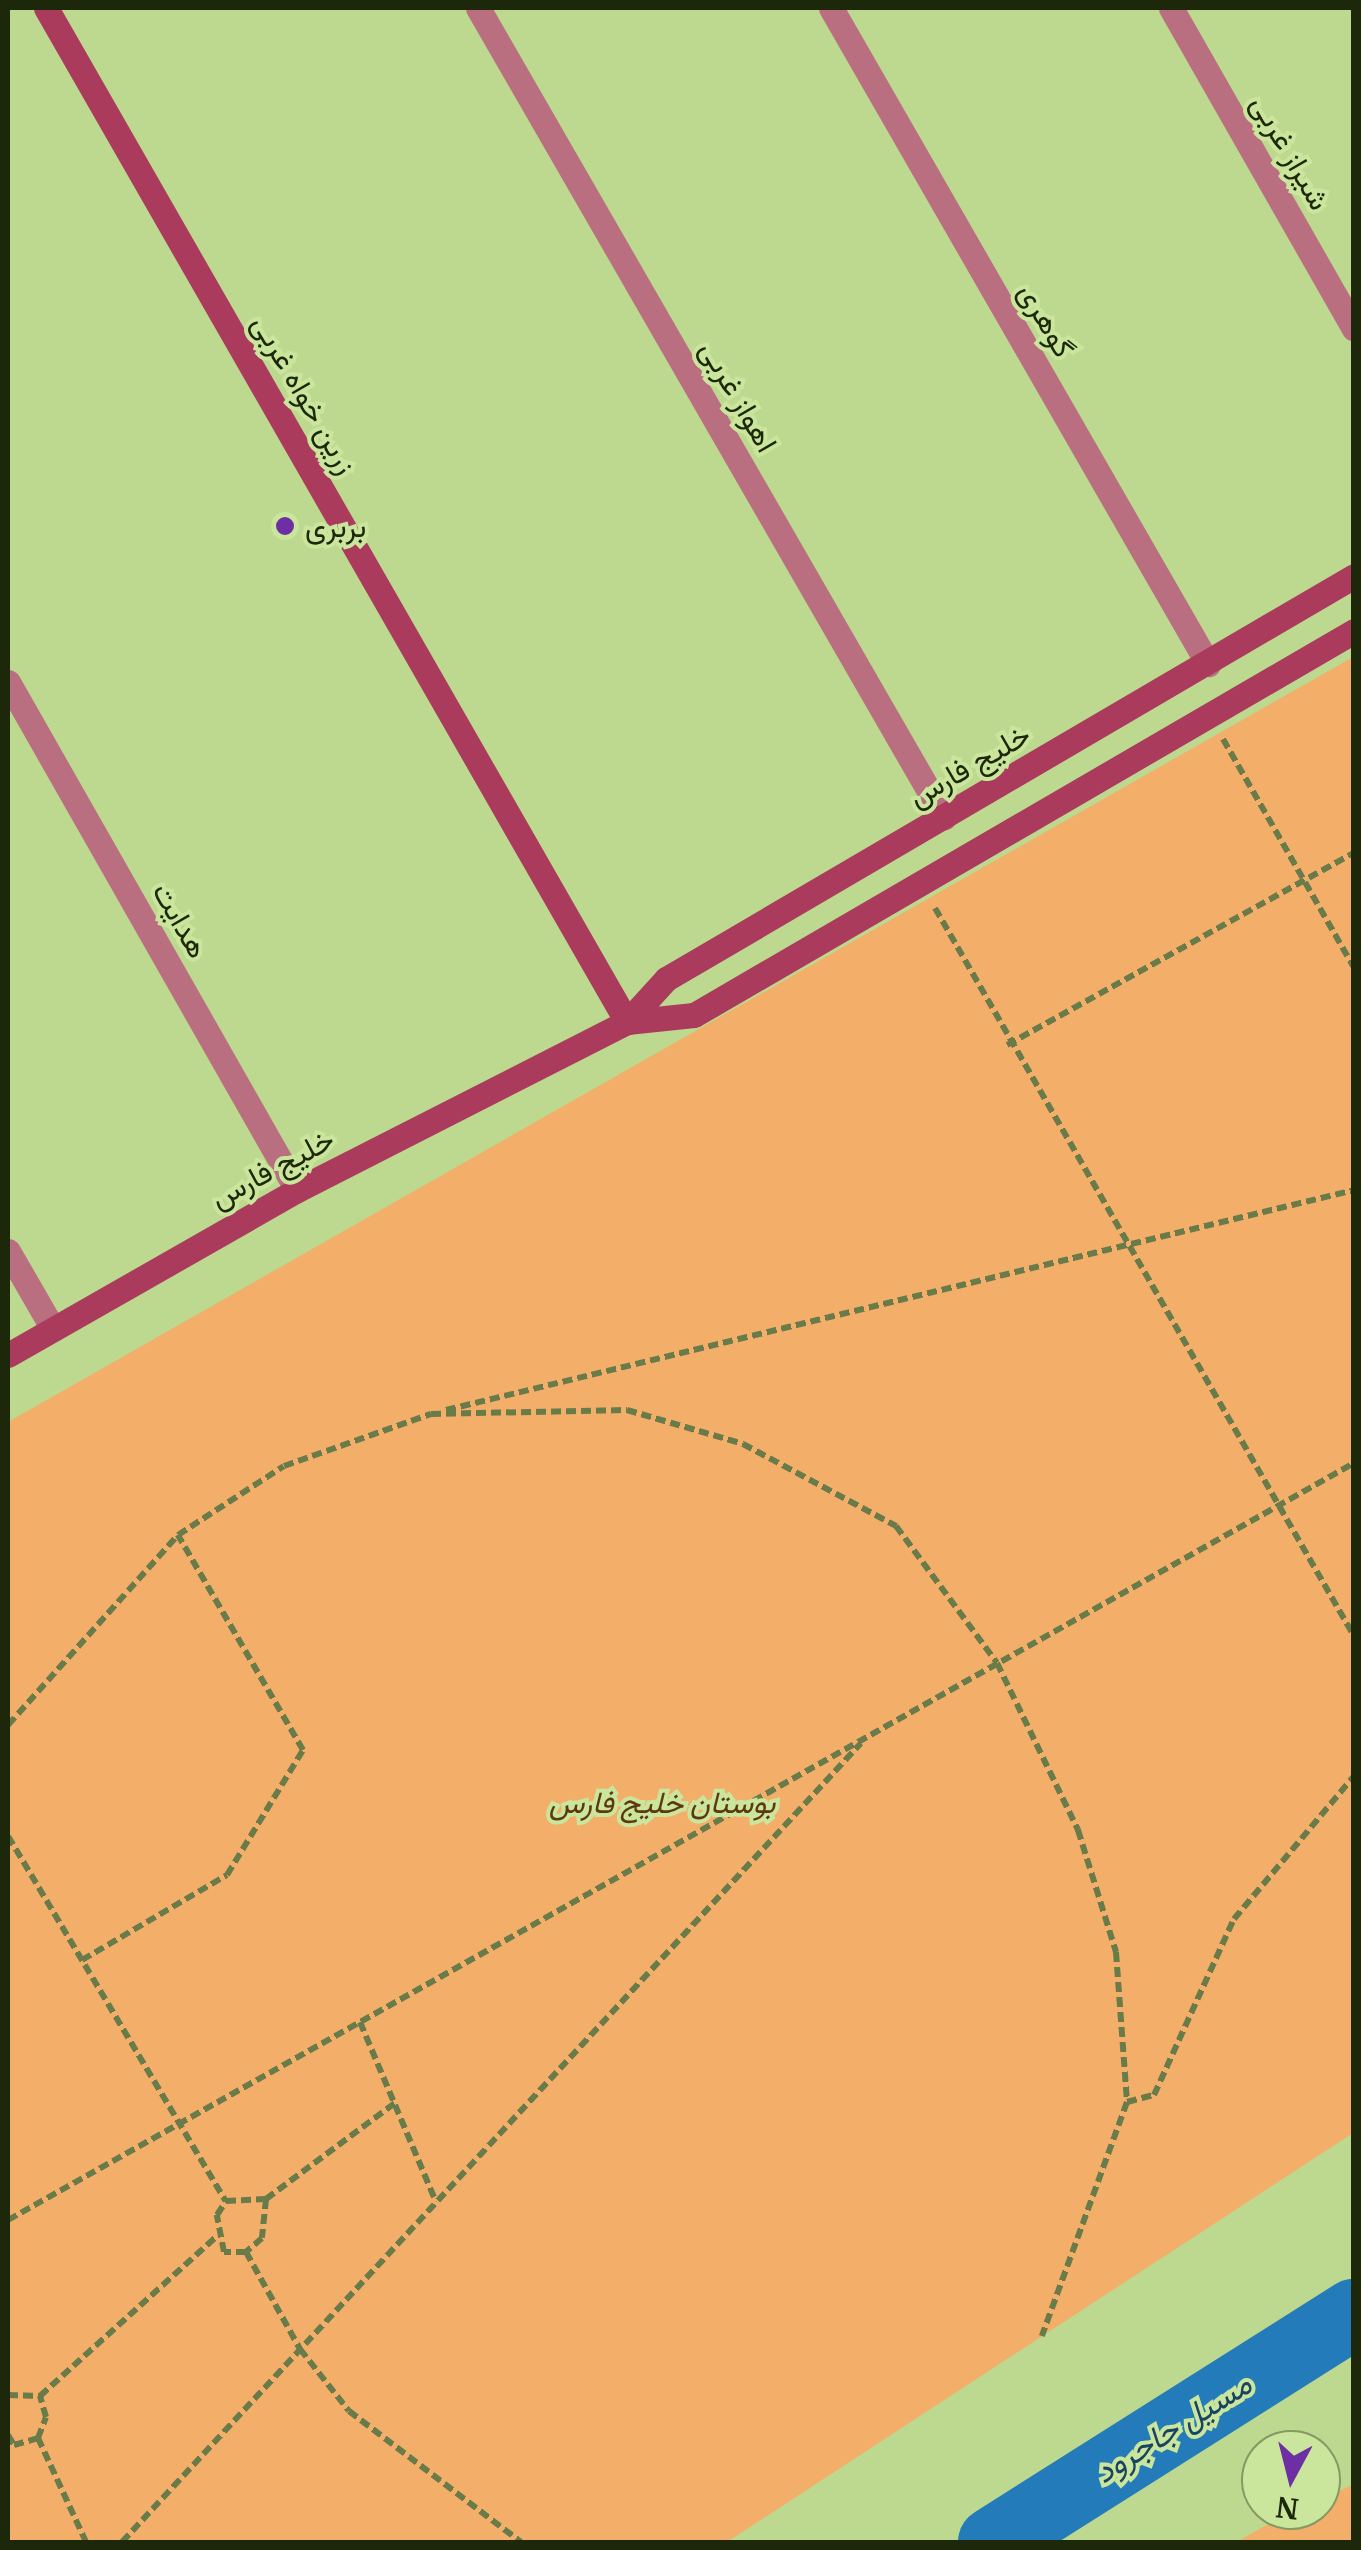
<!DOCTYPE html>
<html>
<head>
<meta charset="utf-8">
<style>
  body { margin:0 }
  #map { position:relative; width:1361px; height:2550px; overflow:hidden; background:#bdd88f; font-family:Merriweather,Vazirmatn,serif }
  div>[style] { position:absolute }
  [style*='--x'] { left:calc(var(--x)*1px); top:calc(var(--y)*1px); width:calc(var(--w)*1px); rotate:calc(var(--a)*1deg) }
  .green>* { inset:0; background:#f3ae69 }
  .river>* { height:70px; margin:-35px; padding:0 35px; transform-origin:35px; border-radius:35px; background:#237bba }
  .path>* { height:6px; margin-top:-3px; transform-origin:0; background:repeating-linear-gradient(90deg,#697b49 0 10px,transparent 0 15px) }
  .minor>* { height:25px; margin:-12.5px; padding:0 12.5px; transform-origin:12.5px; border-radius:12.5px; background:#ba6f81 }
  .secondary>* { height:25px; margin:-12.5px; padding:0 12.5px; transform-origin:12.5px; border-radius:12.5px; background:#aa3b5d }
  .dots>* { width:28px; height:28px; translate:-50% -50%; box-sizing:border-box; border:5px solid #cae59c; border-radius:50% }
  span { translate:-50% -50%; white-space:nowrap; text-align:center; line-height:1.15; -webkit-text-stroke:8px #cae59c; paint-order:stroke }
  .street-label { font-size:30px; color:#1d270a }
  .poi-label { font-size:30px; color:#1d270a }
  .left { translate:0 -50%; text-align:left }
  .park-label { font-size:30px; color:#5e3910; font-style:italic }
  .water-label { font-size:32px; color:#174365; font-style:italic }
  .frame { position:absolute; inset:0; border:10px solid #1d270a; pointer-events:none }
  .north { position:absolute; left:1241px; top:2430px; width:100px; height:100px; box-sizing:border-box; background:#cae59c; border:2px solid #859962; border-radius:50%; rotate:187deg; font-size:28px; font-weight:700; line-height:40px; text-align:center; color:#1d270a }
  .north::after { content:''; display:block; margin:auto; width:35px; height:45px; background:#6e2fa4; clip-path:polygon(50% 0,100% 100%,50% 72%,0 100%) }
</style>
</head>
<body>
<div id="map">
  <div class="green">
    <div style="clip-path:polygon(1353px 657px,1353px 2133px,727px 2542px,8px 2542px,8px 1422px)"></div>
    <div style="clip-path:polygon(1353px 2485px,1353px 2542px,1237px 2542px,1292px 2510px,1321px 2510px,1321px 2498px)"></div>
  </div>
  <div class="river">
    <div style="--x:993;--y:2542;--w:427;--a:-32.3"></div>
  </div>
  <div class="path">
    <div style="--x:1223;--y:739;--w:264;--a:60.2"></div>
    <div style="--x:935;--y:908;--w:840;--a:60.08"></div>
    <div style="--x:1007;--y:1045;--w:397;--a:-29"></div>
    <div style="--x:446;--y:1410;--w:934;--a:-13.62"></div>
    <div style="--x:8;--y:1725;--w:255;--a:-48.2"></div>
    <div style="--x:178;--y:1535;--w:126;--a:-33.1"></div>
    <div style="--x:284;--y:1466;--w:156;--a:-19.5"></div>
    <div style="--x:431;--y:1414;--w:196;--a:-1.2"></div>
    <div style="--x:627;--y:1410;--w:121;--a:16.3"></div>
    <div style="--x:743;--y:1444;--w:174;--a:28.2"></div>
    <div style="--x:896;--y:1526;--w:170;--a:53.6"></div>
    <div style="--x:997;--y:1663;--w:186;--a:64.1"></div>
    <div style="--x:1078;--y:1830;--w:128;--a:72.7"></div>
    <div style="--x:1116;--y:1952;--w:150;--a:85.8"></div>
    <div style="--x:1127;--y:2102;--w:249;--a:110"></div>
    <div style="--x:8;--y:1836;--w:425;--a:59.2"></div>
    <div style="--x:82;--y:1960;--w:168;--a:-30.4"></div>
    <div style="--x:227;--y:1875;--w:146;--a:-58.7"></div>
    <div style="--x:303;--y:1750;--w:249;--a:-120.2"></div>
    <div style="--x:360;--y:2022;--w:195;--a:67.1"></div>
    <div style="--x:1127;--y:2102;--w:28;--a:-15"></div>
    <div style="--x:1154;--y:2095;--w:193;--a:-65.6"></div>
    <div style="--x:1234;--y:1919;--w:187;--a:-50"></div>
    <div style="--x:266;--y:2199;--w:39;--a:96"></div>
    <div style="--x:262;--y:2238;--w:21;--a:139"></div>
    <div style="--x:246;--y:2252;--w:22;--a:180"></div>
    <div style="--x:224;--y:2252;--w:38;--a:-101"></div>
    <div style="--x:217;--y:2215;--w:17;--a:-57"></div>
    <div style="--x:226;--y:2201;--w:40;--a:-2.9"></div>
    <div style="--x:266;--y:2199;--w:161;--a:-36.7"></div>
    <div style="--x:8;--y:2220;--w:1544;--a:-29.35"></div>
    <div style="--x:246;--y:2252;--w:111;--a:60.9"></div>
    <div style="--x:300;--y:2349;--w:79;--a:51.7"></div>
    <div style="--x:349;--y:2411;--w:216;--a:37.3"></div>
    <div style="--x:8;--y:2395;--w:32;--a:2"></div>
    <div style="--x:40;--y:2396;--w:239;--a:-42.1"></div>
    <div style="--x:8;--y:2435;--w:12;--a:59"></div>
    <div style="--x:14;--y:2445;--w:25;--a:-16"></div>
    <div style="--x:38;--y:2438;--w:22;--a:-69"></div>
    <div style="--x:46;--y:2417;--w:22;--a:-106"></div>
    <div style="--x:38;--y:2438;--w:115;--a:65.2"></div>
    <div style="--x:122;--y:2542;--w:1088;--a:-47.23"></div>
  </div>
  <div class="minor">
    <div style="--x:478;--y:8;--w:934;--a:60.06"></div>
    <div style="--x:831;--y:8;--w:757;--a:60.11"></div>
    <div style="--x:1171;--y:8;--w:369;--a:60.3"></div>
    <div style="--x:8;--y:682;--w:584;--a:60.36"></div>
    <div style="--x:8;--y:1251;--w:90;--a:60"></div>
  </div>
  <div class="secondary">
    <div style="--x:46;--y:8;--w:1169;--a:60.19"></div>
    <div style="--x:627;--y:1022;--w:67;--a:-6"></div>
    <div style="--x:694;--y:1015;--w:764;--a:-30.19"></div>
    <div style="--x:8;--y:1355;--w:333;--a:-29.7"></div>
    <div style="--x:297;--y:1190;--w:370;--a:-27"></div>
    <div style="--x:627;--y:1022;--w:58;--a:-47.8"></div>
    <div style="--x:666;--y:979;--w:797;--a:-30.36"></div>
  </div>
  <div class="dots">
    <div style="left:285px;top:526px;background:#6e2fa4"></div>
  </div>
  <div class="street-label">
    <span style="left:1291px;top:152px;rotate:60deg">شیراز غربی</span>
    <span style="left:1047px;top:320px;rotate:60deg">گوهری</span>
    <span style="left:305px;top:394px;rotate:60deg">زرین خواه غربی</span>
    <span style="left:739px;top:396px;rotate:60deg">اهواز غربی</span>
    <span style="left:969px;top:765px;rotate:-30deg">خلیج فارس</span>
    <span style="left:181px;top:920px;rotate:60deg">هدایت</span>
    <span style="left:272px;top:1168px;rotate:-28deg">خلیج فارس</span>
  </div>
  <div class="poi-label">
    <span class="left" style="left:305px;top:526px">بربری</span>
  </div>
  <div class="park-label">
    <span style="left:662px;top:1802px">بوستان خلیج فارس</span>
  </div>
  <div class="water-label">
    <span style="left:1173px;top:2428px;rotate:-32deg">مسیل جاجرود</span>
  </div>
  <div class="frame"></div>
  <div class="north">N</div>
</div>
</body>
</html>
